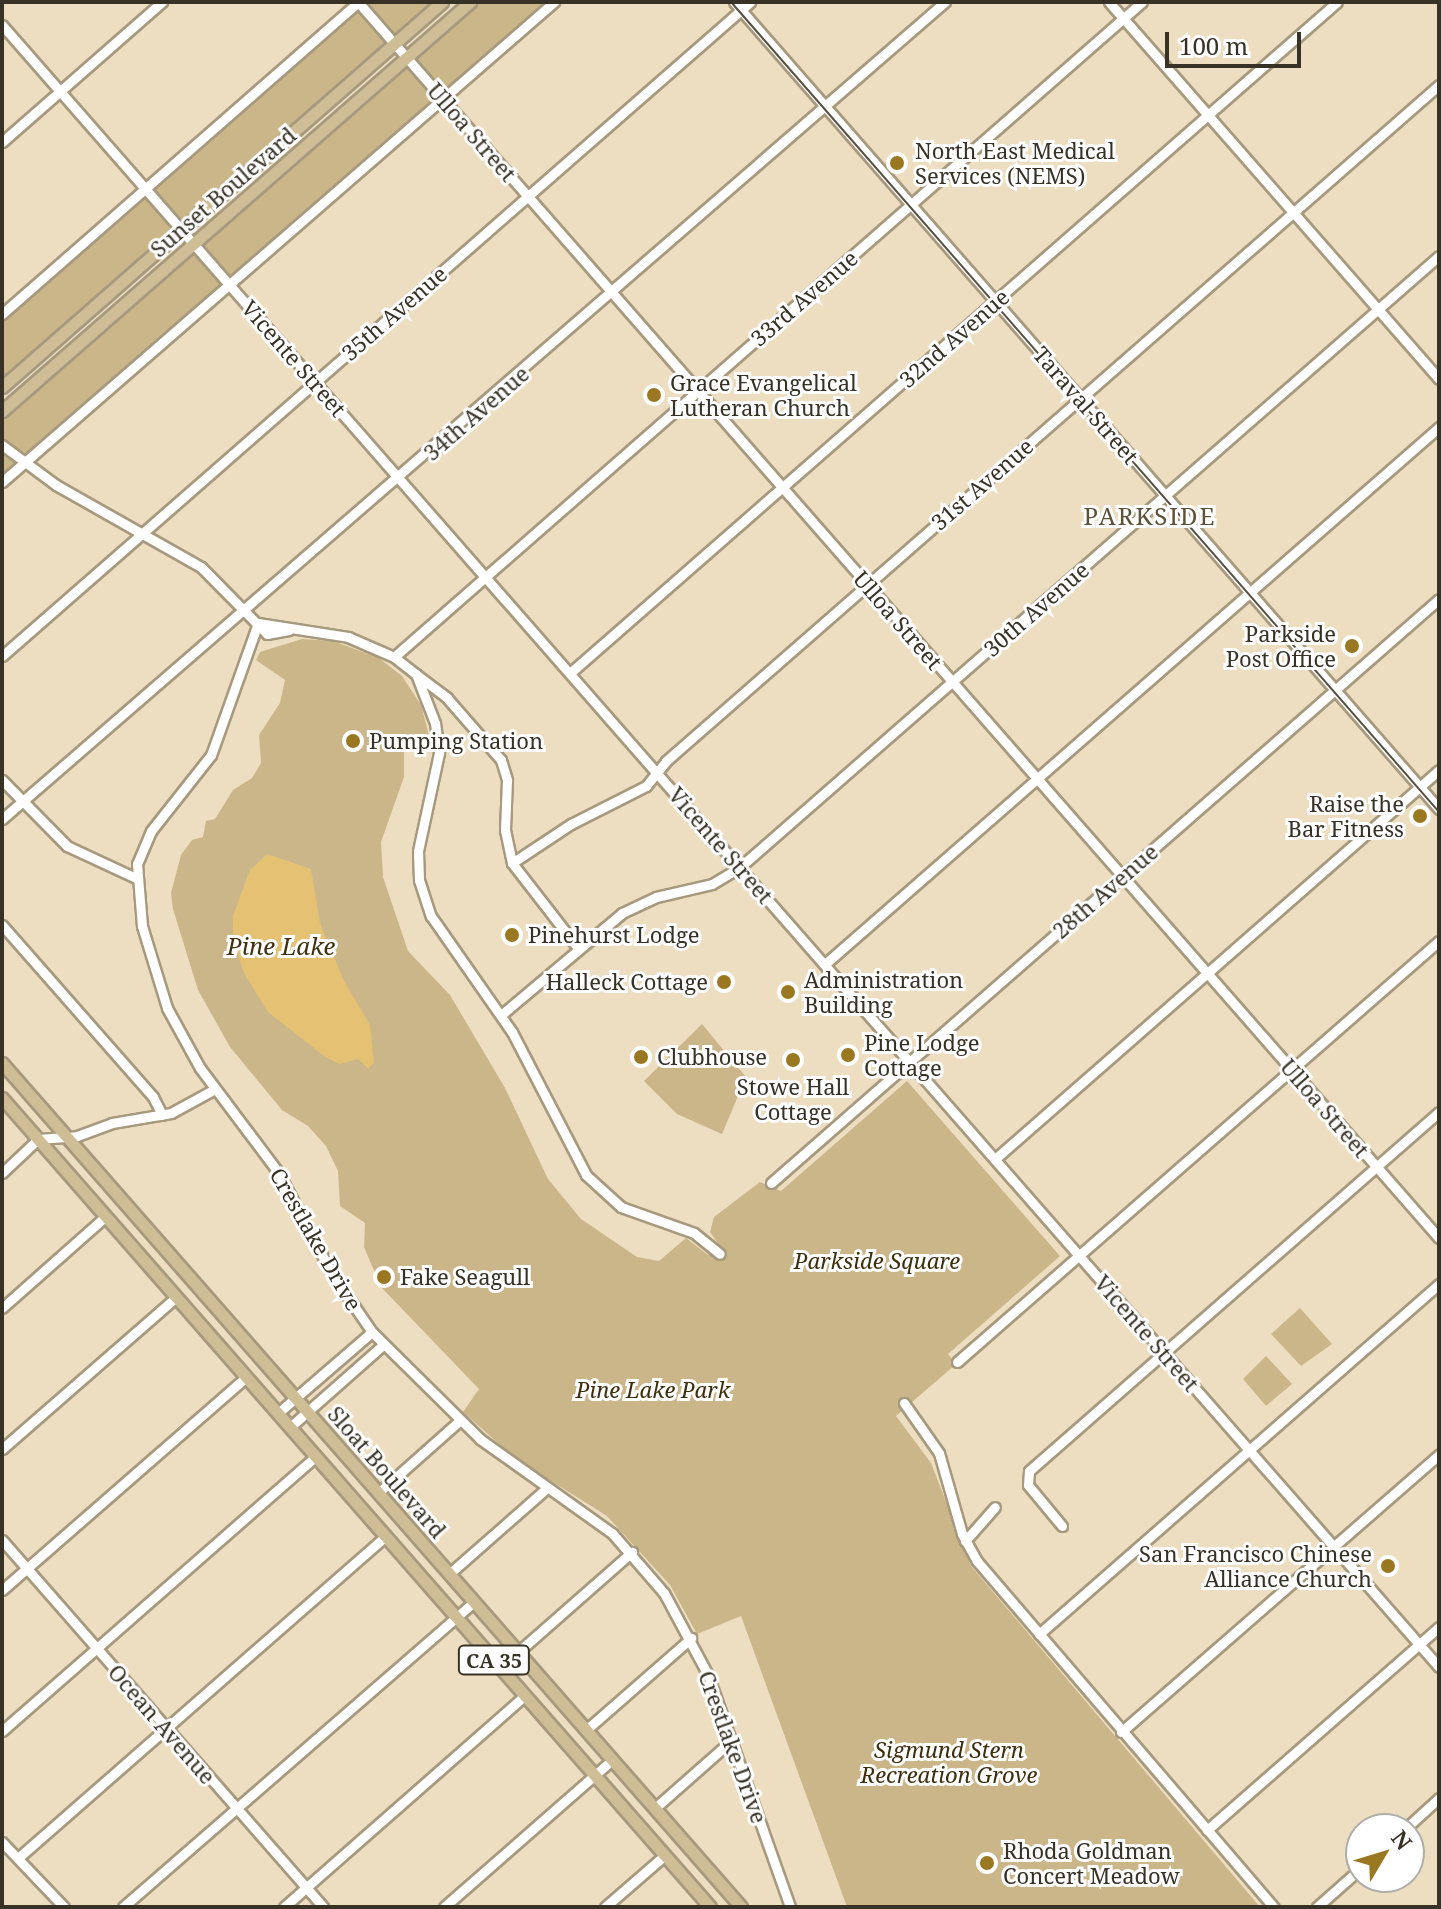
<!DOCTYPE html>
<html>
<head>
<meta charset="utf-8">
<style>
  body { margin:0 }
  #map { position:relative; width:1441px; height:1909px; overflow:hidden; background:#eddec1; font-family:"Noto Serif",serif }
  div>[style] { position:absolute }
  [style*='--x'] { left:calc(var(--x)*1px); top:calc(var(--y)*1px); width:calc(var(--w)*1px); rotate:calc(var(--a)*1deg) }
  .green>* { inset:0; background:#cbb68a }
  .water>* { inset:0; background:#e5c174 }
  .roads { filter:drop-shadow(2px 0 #a7997e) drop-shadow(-2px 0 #a7997e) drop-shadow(0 2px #a7997e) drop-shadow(0 -2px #a7997e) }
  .minor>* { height:9px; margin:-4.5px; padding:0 4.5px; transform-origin:4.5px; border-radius:4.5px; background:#fff }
  .major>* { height:11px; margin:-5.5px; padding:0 5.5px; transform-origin:5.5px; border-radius:5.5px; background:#cfbd95 }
  .tram>* { height:2px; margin:-1px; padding:0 1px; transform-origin:1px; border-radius:1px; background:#574f41 }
  .dots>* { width:22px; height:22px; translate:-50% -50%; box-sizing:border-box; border:4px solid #fff; border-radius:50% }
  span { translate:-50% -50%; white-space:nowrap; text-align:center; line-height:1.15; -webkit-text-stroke:6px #fff; paint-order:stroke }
  .shield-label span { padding:2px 6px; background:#fff; border:2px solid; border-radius:6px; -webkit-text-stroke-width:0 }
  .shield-label { font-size:20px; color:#373126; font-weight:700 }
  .street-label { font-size:22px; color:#373126 }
  .poi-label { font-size:22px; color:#373126 }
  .left { translate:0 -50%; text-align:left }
  .right { translate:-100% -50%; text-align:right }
  .park-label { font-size:22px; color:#3d2e0c; font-style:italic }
  .neighbourhood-label { font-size:24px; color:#5d5138; letter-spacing:2px }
  .water-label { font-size:24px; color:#41320f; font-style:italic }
  .frame { position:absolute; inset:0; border:4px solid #373126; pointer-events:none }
  .north { position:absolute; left:1345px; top:1813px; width:80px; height:80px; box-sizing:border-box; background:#fff; border:2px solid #afada8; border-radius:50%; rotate:52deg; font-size:22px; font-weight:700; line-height:32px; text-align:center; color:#373126 }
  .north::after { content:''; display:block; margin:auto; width:28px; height:36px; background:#9a7721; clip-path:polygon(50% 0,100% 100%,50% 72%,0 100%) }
  .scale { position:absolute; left:1165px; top:32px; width:136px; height:36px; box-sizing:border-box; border:4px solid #373126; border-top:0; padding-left:10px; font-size:24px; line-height:28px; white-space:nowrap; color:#373126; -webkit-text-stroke:6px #fff; paint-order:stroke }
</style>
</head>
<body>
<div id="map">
  <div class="green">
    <div style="clip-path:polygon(358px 2px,442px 2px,2px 387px,2px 314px)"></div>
    <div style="clip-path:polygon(470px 2px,554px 2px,2px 483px,2px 412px)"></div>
    <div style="clip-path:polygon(302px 639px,333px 641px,379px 658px,402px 676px,421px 705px,431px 743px,411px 742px,404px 748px,404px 777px,381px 842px,383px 877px,408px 951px,450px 995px,505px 1088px,548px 1179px,581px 1219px,637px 1257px,659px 1261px,686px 1238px,708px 1255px,719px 1245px,710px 1232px,714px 1217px,760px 1182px,781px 1191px,907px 1081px,1060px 1256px,948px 1354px,956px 1364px,896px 1416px,931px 1463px,971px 1566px,1260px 1907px,847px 1907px,741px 1616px,697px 1634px,670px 1585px,607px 1516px,516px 1459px,463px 1412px,479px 1389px,381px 1287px,364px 1247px,365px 1223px,340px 1206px,338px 1171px,326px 1146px,308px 1126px,282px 1110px,230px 1047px,198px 990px,173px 909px,171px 893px,181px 855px,192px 840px,203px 837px,206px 821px,215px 819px,233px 790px,252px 778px,261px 763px,259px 735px,280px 703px,285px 680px,256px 660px,260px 652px)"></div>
    <div style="clip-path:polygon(702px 1024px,746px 1077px,722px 1134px,677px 1114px,644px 1081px)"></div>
    <div style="clip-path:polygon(1300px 1308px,1332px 1344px,1301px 1366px,1271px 1334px)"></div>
    <div style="clip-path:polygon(1266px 1356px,1292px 1384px,1266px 1406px,1243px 1379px)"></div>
  </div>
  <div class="water">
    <div style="clip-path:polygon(267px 854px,311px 869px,320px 923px,344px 981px,370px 1025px,374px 1063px,368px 1068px,358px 1059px,339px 1064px,324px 1056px,268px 1012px,244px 973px,233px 940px,233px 916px,250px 870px)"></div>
  </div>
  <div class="roads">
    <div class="minor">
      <div style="--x:358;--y:2;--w:1642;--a:48.83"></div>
      <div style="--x:734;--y:2;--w:1072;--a:48.86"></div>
      <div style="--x:1109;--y:2;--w:501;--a:48.8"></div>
      <div style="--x:2;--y:25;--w:2182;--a:48.81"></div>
      <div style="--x:2;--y:142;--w:213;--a:-41.2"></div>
      <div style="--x:2;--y:314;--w:473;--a:-41.2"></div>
      <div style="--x:2;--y:445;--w:67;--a:36.5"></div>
      <div style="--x:56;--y:485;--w:167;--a:29.5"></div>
      <div style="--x:201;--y:567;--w:94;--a:45.4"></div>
      <div style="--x:267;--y:634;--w:22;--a:-10"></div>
      <div style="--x:2;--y:482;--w:732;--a:-41.01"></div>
      <div style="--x:258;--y:623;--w:140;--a:109.6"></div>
      <div style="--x:211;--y:755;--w:97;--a:128.3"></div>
      <div style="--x:151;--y:831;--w:36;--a:113"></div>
      <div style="--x:137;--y:864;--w:62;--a:85.4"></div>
      <div style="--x:142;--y:926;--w:86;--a:73"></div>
      <div style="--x:167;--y:1008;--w:68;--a:61.2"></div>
      <div style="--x:200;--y:1068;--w:130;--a:53.1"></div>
      <div style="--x:278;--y:1172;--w:113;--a:62.1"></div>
      <div style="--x:331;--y:1272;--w:73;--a:55.7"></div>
      <div style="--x:372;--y:1332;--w:152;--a:44.7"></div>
      <div style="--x:480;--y:1439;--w:162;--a:35.5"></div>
      <div style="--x:612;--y:1533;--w:79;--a:49.1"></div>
      <div style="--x:664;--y:1593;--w:93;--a:61.8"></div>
      <div style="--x:708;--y:1675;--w:246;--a:70.5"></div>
      <div style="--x:258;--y:623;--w:91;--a:8.8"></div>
      <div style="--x:348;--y:637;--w:50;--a:23.5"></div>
      <div style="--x:394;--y:657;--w:28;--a:38"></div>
      <div style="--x:416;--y:674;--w:53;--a:68.8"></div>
      <div style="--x:435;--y:723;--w:30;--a:82"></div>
      <div style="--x:439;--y:753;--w:100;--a:102.1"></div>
      <div style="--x:418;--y:851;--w:29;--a:88"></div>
      <div style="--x:419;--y:880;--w:38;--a:72"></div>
      <div style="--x:431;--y:916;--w:141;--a:55.1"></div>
      <div style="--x:512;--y:1032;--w:161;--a:62.6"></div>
      <div style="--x:586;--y:1175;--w:47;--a:42.4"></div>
      <div style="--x:621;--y:1207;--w:77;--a:19.6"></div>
      <div style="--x:694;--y:1233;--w:33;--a:39"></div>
      <div style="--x:2;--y:656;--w:994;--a:-41.16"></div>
      <div style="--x:394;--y:657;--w:994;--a:-41.21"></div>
      <div style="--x:570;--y:673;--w:1019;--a:-41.18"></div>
      <div style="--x:417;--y:675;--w:38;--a:37"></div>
      <div style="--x:447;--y:698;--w:82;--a:48.9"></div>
      <div style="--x:501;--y:760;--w:21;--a:73"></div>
      <div style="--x:507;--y:780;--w:50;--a:92.3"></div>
      <div style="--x:505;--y:830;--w:34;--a:78"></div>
      <div style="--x:512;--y:863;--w:108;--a:52.2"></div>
      <div style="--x:2;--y:780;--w:93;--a:45.4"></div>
      <div style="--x:67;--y:846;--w:76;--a:24.9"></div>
      <div style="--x:2;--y:819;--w:1248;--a:-40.91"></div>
      <div style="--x:512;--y:863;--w:71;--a:-33.5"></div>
      <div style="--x:571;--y:824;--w:84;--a:-26.9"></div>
      <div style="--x:646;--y:786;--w:32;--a:-51"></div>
      <div style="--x:666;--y:761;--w:1027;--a:-41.17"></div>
      <div style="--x:2;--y:925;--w:229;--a:48.7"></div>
      <div style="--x:153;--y:1097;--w:20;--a:63"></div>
      <div style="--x:825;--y:964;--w:816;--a:-41.17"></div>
      <div style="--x:501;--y:1015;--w:158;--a:-40.1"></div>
      <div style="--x:622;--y:913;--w:38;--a:-25"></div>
      <div style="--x:656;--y:897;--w:57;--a:-13.1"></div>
      <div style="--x:712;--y:884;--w:33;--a:-31"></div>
      <div style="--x:740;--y:867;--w:928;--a:-41.16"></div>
      <div style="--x:995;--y:1159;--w:590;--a:-41.22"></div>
      <div style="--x:2;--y:1173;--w:50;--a:-43.4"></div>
      <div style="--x:38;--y:1139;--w:39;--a:-4"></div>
      <div style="--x:77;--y:1136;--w:37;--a:-20"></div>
      <div style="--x:112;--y:1123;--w:60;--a:-9.6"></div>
      <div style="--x:171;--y:1113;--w:50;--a:-28.6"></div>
      <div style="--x:771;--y:1183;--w:887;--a:-41.16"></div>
      <div style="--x:2;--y:1308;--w:139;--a:-41.5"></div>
      <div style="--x:957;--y:1362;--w:640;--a:-41.14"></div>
      <div style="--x:904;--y:1403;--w:61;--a:55"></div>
      <div style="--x:939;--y:1453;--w:84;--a:74.1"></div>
      <div style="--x:962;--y:1534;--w:31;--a:61"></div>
      <div style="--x:977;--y:1561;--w:456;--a:49.4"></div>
      <div style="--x:278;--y:1413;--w:124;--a:-40.8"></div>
      <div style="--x:290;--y:1427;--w:124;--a:-41.4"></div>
      <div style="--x:2;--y:1449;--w:231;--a:-41.1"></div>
      <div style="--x:378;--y:1493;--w:108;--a:-41.6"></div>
      <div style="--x:1062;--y:1526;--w:53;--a:-129.7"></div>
      <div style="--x:1028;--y:1485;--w:14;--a:-86"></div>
      <div style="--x:1029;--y:1471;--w:545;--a:-41.21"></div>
      <div style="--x:2;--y:1540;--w:488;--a:48.8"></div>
      <div style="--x:965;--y:1541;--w:45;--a:-48.6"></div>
      <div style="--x:449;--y:1574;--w:130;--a:-41.3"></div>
      <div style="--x:2;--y:1590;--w:324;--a:-41.1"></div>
      <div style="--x:1039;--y:1634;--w:532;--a:-41.19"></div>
      <div style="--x:518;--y:1652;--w:152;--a:-41.3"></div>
      <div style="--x:586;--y:1730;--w:140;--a:-41.2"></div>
      <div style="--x:2;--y:1731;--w:417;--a:-41.2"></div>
      <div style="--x:1121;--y:1732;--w:422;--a:-41.1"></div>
      <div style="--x:655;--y:1808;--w:101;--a:-41.4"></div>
      <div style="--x:1405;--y:1829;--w:46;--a:-42.4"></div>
      <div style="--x:1207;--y:1830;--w:308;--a:-41.2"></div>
      <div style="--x:2;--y:1842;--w:90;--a:46.4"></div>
      <div style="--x:18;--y:1858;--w:489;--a:-41.2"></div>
      <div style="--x:123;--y:1907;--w:465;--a:-41"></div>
      <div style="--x:284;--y:1907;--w:321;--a:-41.3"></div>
      <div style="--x:444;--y:1907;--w:223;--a:-41.2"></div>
      <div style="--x:605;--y:1907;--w:79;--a:-40.9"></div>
      <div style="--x:1317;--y:1907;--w:59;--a:-41.6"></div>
    </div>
    <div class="major">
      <div style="--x:2;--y:387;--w:585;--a:-41.19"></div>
      <div style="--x:2;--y:411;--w:622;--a:-41.15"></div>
      <div style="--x:2;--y:1063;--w:1122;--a:48.79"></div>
      <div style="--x:2;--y:1098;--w:1075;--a:48.81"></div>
    </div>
  </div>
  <div class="tram">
    <div style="--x:731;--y:2;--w:1076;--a:48.84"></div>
  </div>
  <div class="dots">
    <div style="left:897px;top:163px;background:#9a7721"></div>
    <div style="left:654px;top:395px;background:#9a7721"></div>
    <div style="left:1352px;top:646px;background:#9a7721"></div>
    <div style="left:353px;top:741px;background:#9a7721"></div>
    <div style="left:1420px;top:816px;background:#9a7721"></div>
    <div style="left:512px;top:935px;background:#9a7721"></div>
    <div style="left:724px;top:982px;background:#9a7721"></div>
    <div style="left:788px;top:992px;background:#9a7721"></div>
    <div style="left:848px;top:1055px;background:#9a7721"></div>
    <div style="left:641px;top:1057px;background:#9a7721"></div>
    <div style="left:793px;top:1060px;background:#9a7721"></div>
    <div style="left:384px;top:1277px;background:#9a7721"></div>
    <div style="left:1388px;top:1566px;background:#9a7721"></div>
    <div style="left:987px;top:1863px;background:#9a7721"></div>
  </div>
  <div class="shield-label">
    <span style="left:494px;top:1660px">CA 35</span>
  </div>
  <div class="street-label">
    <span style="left:472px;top:132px;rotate:49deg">Ulloa Street</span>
    <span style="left:223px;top:192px;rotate:-41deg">Sunset Boulevard</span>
    <span style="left:804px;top:298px;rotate:-41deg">33rd Avenue</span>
    <span style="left:394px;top:313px;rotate:-41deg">35th Avenue</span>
    <span style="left:954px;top:338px;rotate:-41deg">32nd Avenue</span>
    <span style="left:294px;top:358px;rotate:49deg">Vicente Street</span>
    <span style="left:1086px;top:405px;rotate:49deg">Taraval Street</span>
    <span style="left:476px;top:413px;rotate:-41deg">34th Avenue</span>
    <span style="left:982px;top:484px;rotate:-41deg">31st Avenue</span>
    <span style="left:1036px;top:609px;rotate:-41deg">30th Avenue</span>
    <span style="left:898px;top:620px;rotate:49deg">Ulloa Street</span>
    <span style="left:721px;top:845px;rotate:49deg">Vicente Street</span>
    <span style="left:1105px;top:891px;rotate:-41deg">28th Avenue</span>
    <span style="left:1325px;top:1108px;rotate:49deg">Ulloa Street</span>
    <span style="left:316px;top:1239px;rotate:60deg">Crestlake Drive</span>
    <span style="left:1147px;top:1333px;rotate:49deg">Vicente Street</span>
    <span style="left:387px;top:1472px;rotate:49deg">Sloat Boulevard</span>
    <span style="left:162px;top:1724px;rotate:49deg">Ocean Avenue</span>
    <span style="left:733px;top:1747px;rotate:70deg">Crestlake Drive</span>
  </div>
  <div class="poi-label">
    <span class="left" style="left:915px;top:163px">North East Medical<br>Services (NEMS)</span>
    <span class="left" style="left:670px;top:395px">Grace Evangelical<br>Lutheran Church</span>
    <span class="right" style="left:1336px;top:646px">Parkside<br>Post Office</span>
    <span class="left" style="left:369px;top:741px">Pumping Station</span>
    <span class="right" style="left:1404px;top:816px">Raise the<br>Bar Fitness</span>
    <span class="left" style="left:528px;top:935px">Pinehurst Lodge</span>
    <span class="left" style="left:804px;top:992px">Administration<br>Building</span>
    <span class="right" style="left:708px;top:982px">Halleck Cottage</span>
    <span class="left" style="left:864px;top:1055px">Pine Lodge<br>Cottage</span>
    <span class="left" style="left:657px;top:1057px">Clubhouse</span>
    <span style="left:793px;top:1099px">Stowe Hall<br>Cottage</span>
    <span class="left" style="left:400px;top:1277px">Fake Seagull</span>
    <span class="right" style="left:1372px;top:1566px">San Francisco Chinese<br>Alliance Church</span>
    <span class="left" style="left:1003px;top:1863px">Rhoda Goldman<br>Concert Meadow</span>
  </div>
  <div class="park-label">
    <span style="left:877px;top:1261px">Parkside Square</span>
    <span style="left:653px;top:1390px">Pine Lake Park</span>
    <span style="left:949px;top:1762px">Sigmund Stern<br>Recreation Grove</span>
  </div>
  <div class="neighbourhood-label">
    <span style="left:1150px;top:516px">PARKSIDE</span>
  </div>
  <div class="water-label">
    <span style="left:281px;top:946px">Pine Lake</span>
  </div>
  <div class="frame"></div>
  <div class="north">N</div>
  <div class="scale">100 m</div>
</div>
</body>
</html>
